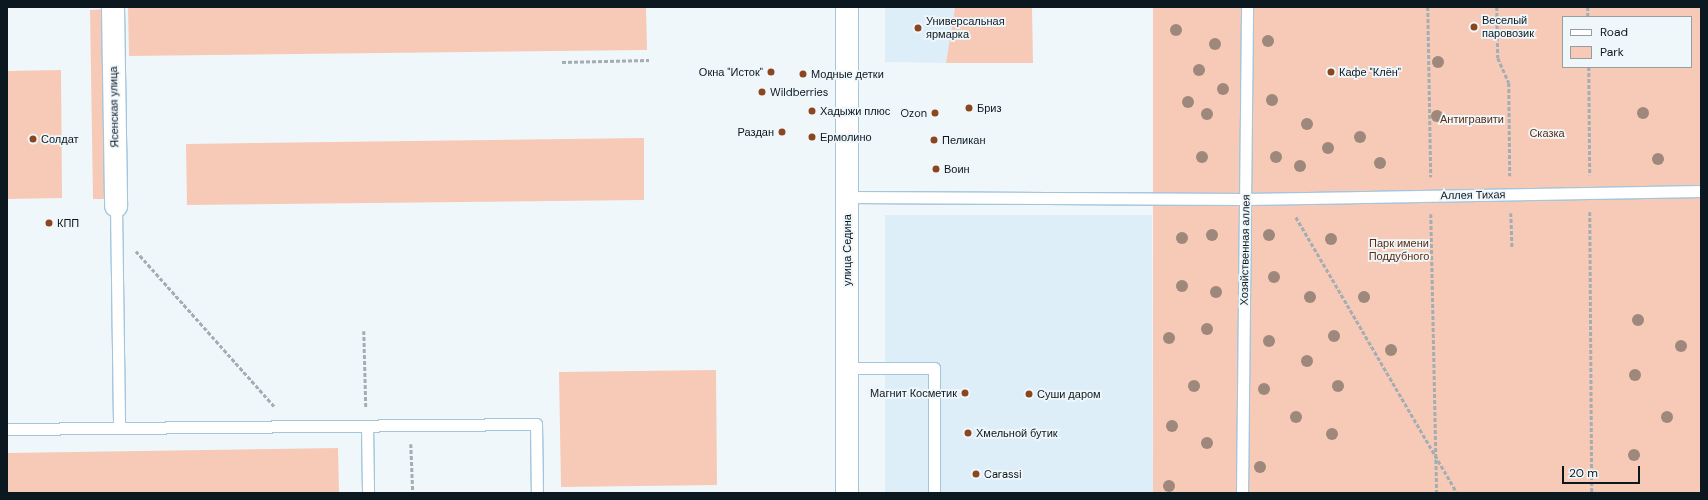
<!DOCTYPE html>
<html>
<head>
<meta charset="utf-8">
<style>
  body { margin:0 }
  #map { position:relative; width:1708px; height:500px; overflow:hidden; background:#f0f7fb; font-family:"DM Sans",sans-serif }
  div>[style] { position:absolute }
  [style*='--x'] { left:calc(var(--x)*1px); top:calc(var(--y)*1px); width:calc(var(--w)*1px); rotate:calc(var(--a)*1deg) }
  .built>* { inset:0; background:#ddeef9 }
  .green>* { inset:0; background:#f6cab6 }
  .path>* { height:2.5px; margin-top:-1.25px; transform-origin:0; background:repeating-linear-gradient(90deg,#a4adb2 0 4px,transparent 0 6px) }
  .roads { filter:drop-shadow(1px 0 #a4c6dc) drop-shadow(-1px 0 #a4c6dc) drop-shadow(0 1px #a4c6dc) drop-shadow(0 -1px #a4c6dc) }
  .lane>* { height:11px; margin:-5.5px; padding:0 5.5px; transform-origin:5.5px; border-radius:5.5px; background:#fff }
  .street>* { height:22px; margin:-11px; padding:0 11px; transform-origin:11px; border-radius:11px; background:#fff }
  .secondary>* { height:22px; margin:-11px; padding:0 11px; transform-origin:11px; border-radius:11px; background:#fff }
  .trees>* { width:12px; height:12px; margin:-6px; border-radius:50%; background:#9e887c }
  .dots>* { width:11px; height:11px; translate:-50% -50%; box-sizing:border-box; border:2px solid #f0f7fb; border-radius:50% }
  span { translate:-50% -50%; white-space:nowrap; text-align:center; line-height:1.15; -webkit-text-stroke:3.5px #f0f7fb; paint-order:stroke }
  .poi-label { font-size:11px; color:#0b1820 }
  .left { translate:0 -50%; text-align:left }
  .right { translate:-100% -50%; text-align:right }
  .street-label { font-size:11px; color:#0b1820 }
  .park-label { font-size:11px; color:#5b2d14 }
  .frame { position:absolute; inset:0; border:8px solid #0b1820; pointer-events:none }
  .legend { position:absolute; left:1562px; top:16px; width:130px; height:52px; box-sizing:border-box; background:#f0f7fb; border:1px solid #949ea3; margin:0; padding:5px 7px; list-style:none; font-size:12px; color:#0b1820 }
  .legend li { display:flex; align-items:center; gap:8px; height:20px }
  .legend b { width:20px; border:1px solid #949ea3 }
  .scale { position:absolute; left:1562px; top:466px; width:78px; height:18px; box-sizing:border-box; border:2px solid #0b1820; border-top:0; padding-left:5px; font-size:12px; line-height:14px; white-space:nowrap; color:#0b1820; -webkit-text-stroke:3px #f0f7fb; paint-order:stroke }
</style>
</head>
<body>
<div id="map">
  <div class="built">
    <div style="clip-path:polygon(885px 7px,955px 7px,946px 63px,885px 62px)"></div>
    <div style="clip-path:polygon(885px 215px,1152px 215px,1153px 493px,885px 493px)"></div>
  </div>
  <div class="green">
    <div style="clip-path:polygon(128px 7px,656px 7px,646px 7px,647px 50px,129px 56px)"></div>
    <div style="clip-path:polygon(955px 7px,1032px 7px,1033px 63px,946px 63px)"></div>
    <div style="clip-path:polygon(evenodd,1153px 7px,1701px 7px,1701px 493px,1153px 493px,1153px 7px,1563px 17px,1691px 17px,1691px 67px,1563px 67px,1563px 17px)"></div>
    <div style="clip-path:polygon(105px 9px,108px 199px,93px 199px,90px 10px)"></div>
    <div style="clip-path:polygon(61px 70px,62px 198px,7px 199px,7px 71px)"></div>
    <div style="clip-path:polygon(644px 138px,644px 200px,187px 205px,186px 144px)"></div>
    <div style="clip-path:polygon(716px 370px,717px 485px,561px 487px,559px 372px)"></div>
    <div style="clip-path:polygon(338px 448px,339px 493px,7px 493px,7px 453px)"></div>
  </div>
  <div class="path">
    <div style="--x:1428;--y:7;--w:170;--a:89"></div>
    <div style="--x:1497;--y:7;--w:51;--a:88.9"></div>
    <div style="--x:1498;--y:58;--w:27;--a:66"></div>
    <div style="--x:1509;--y:83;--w:93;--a:89.4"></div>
    <div style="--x:1588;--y:7;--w:10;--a:90"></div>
    <div style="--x:562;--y:62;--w:87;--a:-1.3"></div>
    <div style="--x:1589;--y:67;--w:108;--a:89.5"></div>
    <div style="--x:1590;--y:212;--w:281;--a:89.6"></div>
    <div style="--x:1511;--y:213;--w:35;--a:88"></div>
    <div style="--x:1431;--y:214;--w:279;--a:88.8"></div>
    <div style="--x:1296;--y:217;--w:320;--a:59.7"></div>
    <div style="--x:136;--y:251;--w:209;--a:48.3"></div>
    <div style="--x:364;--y:331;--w:77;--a:88.5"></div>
    <div style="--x:411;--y:444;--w:49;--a:87.7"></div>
  </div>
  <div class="roads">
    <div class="lane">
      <div style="--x:847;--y:197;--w:399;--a:0.3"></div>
      <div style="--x:1246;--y:199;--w:455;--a:-1"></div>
      <div style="--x:116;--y:206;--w:222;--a:89.2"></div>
      <div style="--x:847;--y:368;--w:87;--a:0"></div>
      <div style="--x:934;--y:368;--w:125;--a:90"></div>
      <div style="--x:367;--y:426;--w:67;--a:89.1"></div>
      <div style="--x:7;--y:429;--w:529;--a:-0.54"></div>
      <div style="--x:536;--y:424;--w:69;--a:89.2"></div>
      <div style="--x:1242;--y:493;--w:486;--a:-89.4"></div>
    </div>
    <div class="street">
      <div style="--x:113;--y:7;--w:199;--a:89.1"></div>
    </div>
    <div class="secondary">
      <div style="--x:847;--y:493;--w:486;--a:-90"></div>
    </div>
  </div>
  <div class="trees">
    <div style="left:1176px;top:30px"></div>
    <div style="left:1268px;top:41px"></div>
    <div style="left:1215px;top:44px"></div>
    <div style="left:1438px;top:62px"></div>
    <div style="left:1199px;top:70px"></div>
    <div style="left:1223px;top:89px"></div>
    <div style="left:1272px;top:100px"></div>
    <div style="left:1188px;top:102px"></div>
    <div style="left:1643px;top:113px"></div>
    <div style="left:1207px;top:114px"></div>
    <div style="left:1437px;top:116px"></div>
    <div style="left:1307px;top:124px"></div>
    <div style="left:1360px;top:137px"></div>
    <div style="left:1328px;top:148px"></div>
    <div style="left:1202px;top:157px"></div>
    <div style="left:1276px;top:157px"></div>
    <div style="left:1658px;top:159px"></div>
    <div style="left:1380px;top:163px"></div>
    <div style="left:1300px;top:166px"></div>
    <div style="left:1212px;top:235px"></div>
    <div style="left:1269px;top:235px"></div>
    <div style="left:1182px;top:238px"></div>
    <div style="left:1331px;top:239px"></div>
    <div style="left:1274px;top:277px"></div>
    <div style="left:1182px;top:286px"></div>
    <div style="left:1216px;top:292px"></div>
    <div style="left:1310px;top:297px"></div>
    <div style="left:1364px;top:297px"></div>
    <div style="left:1638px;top:320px"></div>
    <div style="left:1207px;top:329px"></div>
    <div style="left:1334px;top:336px"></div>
    <div style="left:1169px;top:338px"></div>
    <div style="left:1269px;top:341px"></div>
    <div style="left:1681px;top:346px"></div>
    <div style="left:1391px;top:350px"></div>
    <div style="left:1307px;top:361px"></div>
    <div style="left:1635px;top:375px"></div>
    <div style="left:1194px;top:386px"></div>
    <div style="left:1338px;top:386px"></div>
    <div style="left:1264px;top:389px"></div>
    <div style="left:1296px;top:417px"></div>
    <div style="left:1667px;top:417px"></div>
    <div style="left:1172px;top:426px"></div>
    <div style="left:1332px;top:434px"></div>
    <div style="left:1207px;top:443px"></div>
    <div style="left:1634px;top:455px"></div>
    <div style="left:1260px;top:467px"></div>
    <div style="left:1169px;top:486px"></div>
  </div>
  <div class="dots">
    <div style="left:1474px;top:27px;background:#8b451f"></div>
    <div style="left:918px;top:28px;background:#8b451f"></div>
    <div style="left:771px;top:72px;background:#8b451f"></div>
    <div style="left:1331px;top:72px;background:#8b451f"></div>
    <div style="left:803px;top:74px;background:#8b451f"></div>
    <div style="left:762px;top:92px;background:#8b451f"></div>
    <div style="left:969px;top:108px;background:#8b451f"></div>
    <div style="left:812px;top:111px;background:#8b451f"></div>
    <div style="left:935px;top:113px;background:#8b451f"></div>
    <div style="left:782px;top:132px;background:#8b451f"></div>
    <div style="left:812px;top:137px;background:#8b451f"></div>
    <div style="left:33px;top:139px;background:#8b451f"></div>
    <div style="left:934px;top:140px;background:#8b451f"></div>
    <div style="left:936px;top:169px;background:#8b451f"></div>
    <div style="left:49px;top:223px;background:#8b451f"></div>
    <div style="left:965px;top:393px;background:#8b451f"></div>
    <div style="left:1029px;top:394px;background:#8b451f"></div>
    <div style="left:968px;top:433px;background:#8b451f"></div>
    <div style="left:976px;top:474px;background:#8b451f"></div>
  </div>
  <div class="poi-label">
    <span class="left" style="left:1482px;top:27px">Веселый<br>паровозик</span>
    <span class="left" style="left:926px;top:28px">Универсальная<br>ярмарка</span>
    <span class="right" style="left:763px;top:72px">Окна "Исток"</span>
    <span class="left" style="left:1339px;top:72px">Кафе "Клён"</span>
    <span class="left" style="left:811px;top:74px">Модные детки</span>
    <span class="left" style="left:770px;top:92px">Wildberries</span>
    <span class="left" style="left:977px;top:108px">Бриз</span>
    <span class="left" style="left:820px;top:111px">Хадыжи плюс</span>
    <span class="right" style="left:927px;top:113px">Ozon</span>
    <span class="right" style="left:774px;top:132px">Раздан</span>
    <span class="left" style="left:820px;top:137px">Ермолино</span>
    <span class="left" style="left:41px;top:139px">Солдат</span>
    <span class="left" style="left:942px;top:140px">Пеликан</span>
    <span class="left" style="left:944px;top:169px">Воин</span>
    <span class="left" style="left:57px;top:223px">КПП</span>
    <span class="right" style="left:957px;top:393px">Магнит Косметик</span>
    <span class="left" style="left:1037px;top:394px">Суши даром</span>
    <span class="left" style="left:976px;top:433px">Хмельной бутик</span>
    <span class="left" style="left:984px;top:474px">Carassi</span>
  </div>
  <div class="street-label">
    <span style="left:114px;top:107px;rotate:-91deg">Ясенская улица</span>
    <span style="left:1473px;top:195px;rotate:-1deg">Аллея Тихая</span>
    <span style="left:847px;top:250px;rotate:-90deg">улица Седина</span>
    <span style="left:1245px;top:250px;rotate:-89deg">Хозяйственная аллея</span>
  </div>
  <div class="park-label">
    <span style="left:1472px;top:119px">Антигравити</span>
    <span style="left:1547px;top:133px">Сказка</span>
    <span style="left:1399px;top:250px">Парк имени<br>Поддубного</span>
  </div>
  <div class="frame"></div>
  <ul class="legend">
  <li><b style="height:5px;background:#fff"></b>Road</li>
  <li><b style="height:11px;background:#f6cab6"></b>Park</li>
  </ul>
  <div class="scale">20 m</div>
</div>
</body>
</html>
